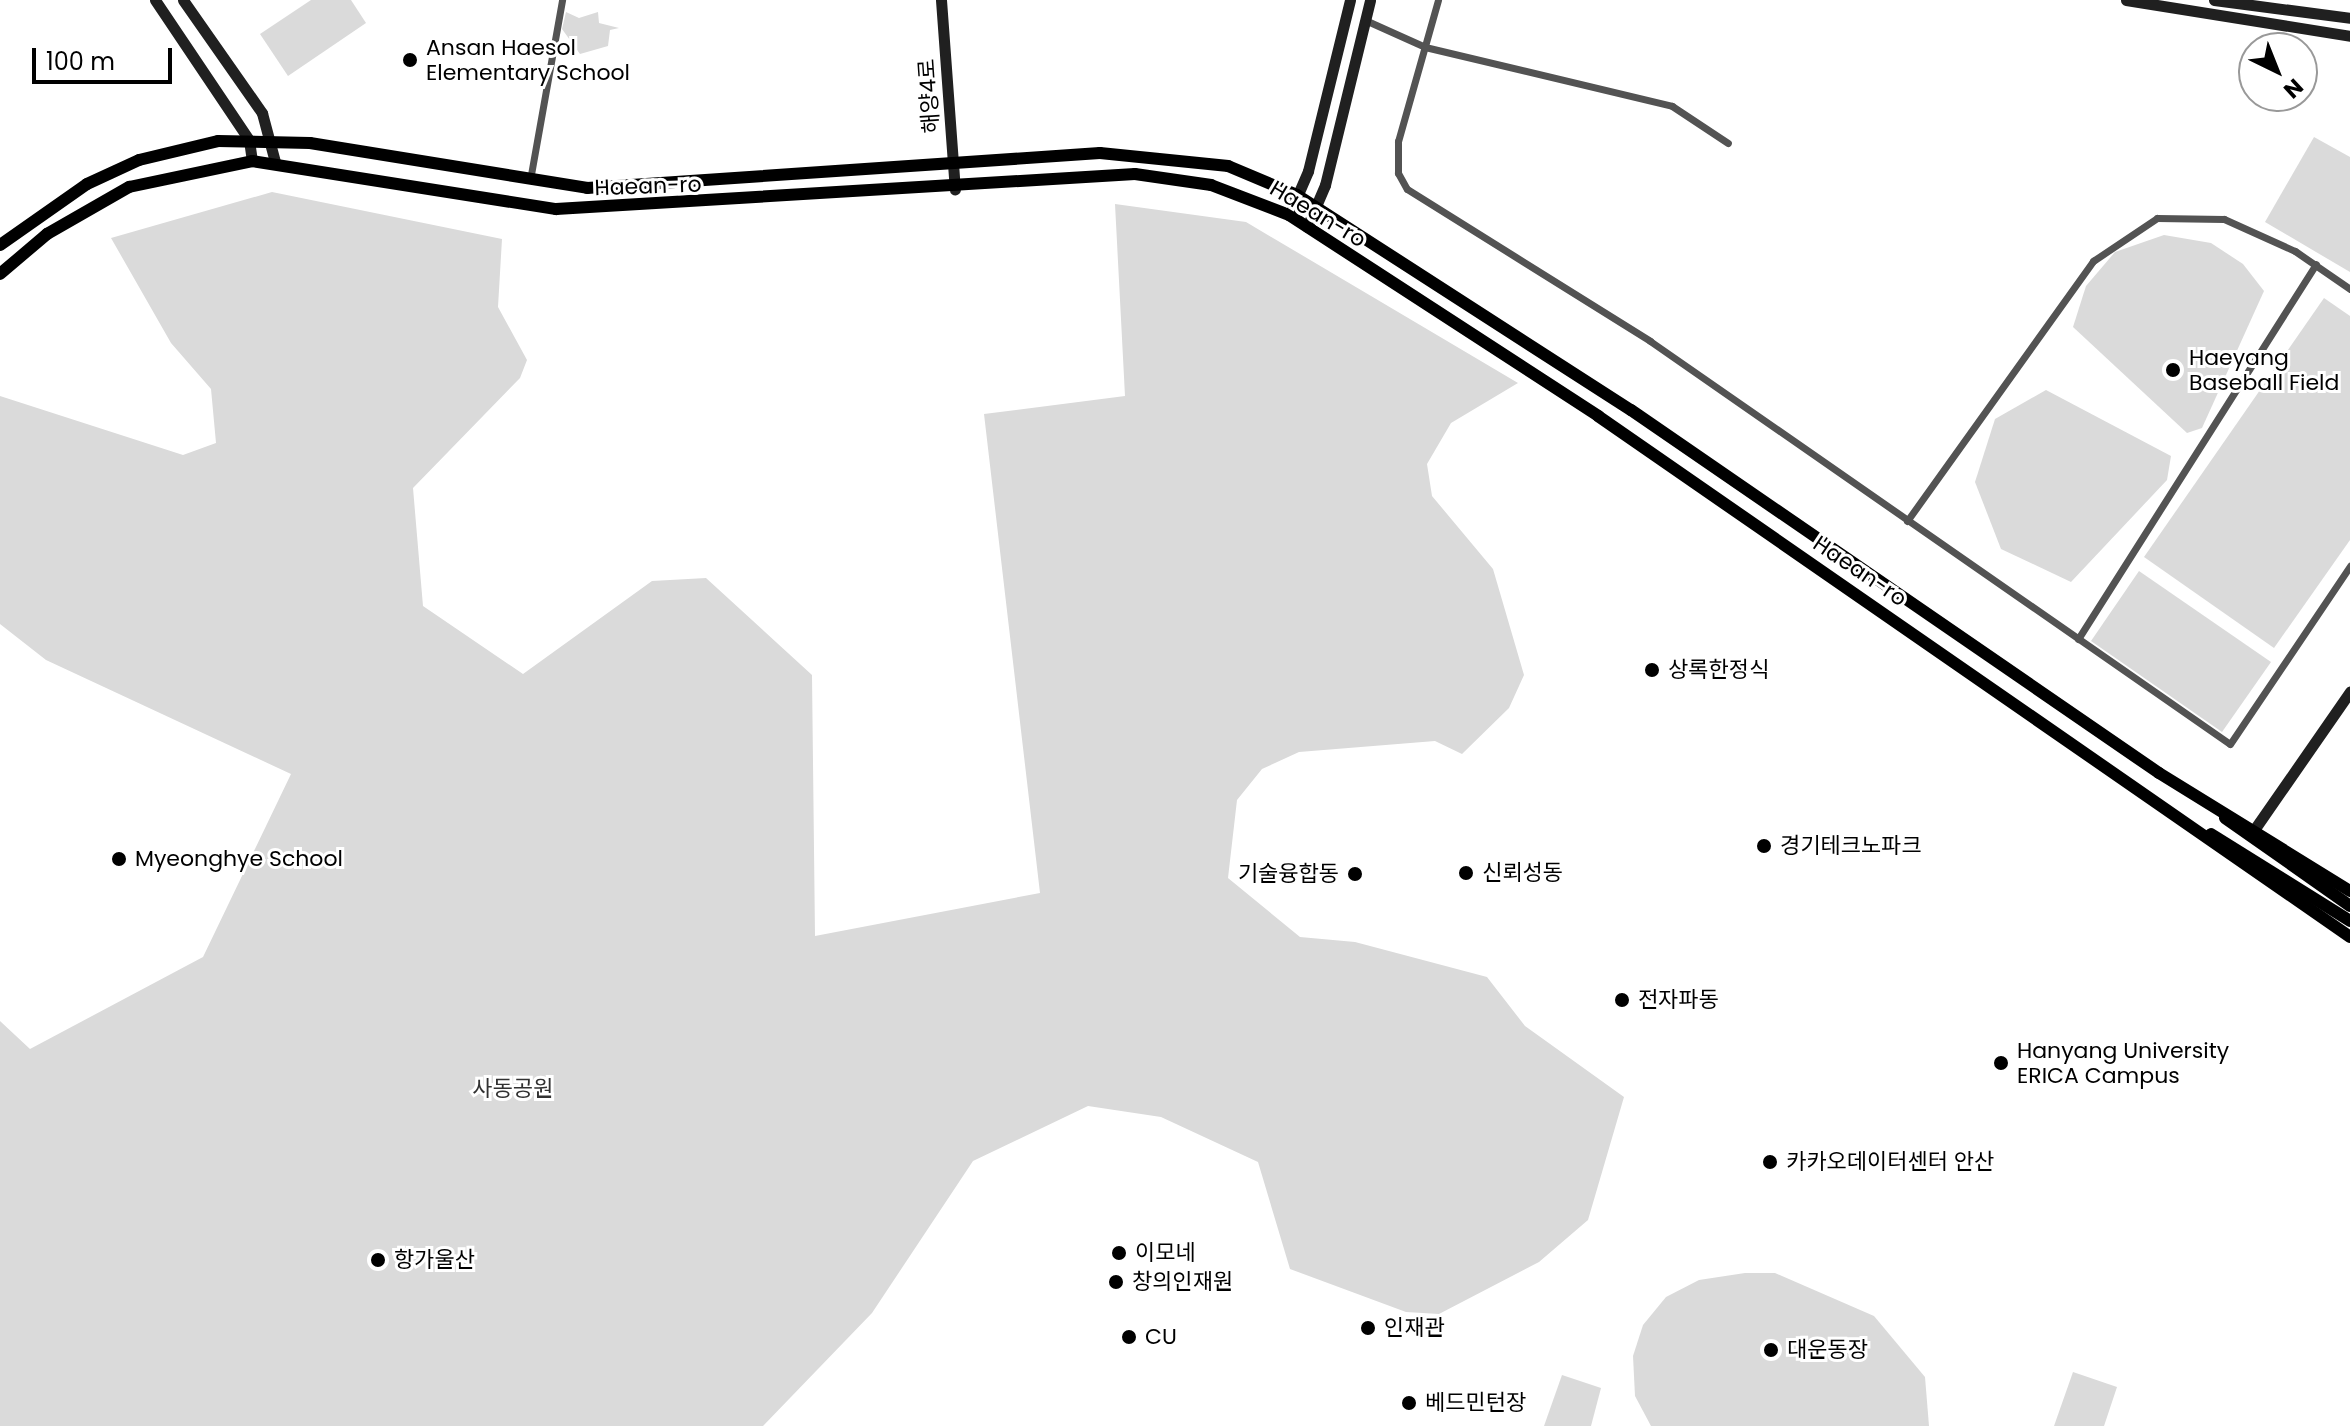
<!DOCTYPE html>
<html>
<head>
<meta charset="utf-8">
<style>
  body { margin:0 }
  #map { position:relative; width:2350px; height:1426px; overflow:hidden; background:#fff; font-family:Poppins,"Noto Sans KR",sans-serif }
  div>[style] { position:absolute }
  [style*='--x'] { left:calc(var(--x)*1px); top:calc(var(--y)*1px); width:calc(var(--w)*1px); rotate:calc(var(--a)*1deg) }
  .green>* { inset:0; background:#dadada }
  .street>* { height:7px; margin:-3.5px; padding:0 3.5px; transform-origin:3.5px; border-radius:3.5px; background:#535353 }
  .secondary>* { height:11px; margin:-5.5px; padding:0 5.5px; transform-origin:5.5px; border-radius:5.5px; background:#202020 }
  .primary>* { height:12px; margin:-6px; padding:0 6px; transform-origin:6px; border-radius:6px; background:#000 }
  .dots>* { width:22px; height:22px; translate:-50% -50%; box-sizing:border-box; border:4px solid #fff; border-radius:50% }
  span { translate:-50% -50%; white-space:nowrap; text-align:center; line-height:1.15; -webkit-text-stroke:6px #fff; paint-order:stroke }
  .poi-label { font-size:22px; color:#000 }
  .left { translate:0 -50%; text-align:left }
  .right { translate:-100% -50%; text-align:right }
  .street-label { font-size:22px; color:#000 }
  .park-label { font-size:22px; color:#313131 }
  .north { position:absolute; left:2238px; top:32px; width:80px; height:80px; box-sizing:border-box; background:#fff; border:2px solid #999; border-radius:50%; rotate:137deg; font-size:22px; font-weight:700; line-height:32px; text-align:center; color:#000 }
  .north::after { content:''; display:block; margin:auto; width:28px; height:36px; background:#000; clip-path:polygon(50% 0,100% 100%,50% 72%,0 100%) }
  .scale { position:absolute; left:32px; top:48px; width:140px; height:36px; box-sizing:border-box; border:4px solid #000; border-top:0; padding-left:10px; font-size:24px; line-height:28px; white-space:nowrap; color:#000; -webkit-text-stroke:6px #fff; paint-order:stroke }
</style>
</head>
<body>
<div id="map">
  <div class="green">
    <div style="clip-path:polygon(311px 0,351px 0,366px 23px,288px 76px,260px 34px)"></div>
    <div style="clip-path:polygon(566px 12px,579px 18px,598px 12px,599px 23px,619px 28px,610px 30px,608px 46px,580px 54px,562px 29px)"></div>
    <div style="clip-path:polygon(2314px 137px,2350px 157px,2350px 272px,2265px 222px)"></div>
    <div style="clip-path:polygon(272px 192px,502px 239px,498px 307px,527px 360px,520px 378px,413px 488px,423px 606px,523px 674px,652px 581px,706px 578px,812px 675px,815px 936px,1040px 893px,984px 414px,1125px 396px,1115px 204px,1246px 222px,1518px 383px,1451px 423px,1427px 464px,1432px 496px,1493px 569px,1524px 675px,1509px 708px,1462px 754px,1435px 741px,1299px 752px,1262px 769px,1237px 800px,1228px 878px,1300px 937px,1355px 942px,1487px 977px,1525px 1026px,1624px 1097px,1588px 1220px,1539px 1262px,1439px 1314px,1406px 1312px,1290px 1269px,1258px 1162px,1161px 1117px,1088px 1106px,973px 1161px,872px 1313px,763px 1426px,0 1426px,0 1021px,30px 1049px,203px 957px,291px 774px,46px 660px,0 624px,0 396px,183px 455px,216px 443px,211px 389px,171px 343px,111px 238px)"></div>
    <div style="clip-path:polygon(2164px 235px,2211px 243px,2243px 264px,2264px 291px,2202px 428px,2187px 433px,2073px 327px,2086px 286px,2115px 252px)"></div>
    <div style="clip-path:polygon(2324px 298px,2350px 316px,2350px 540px,2274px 648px,2144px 557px)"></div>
    <div style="clip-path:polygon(2046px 390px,2171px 456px,2167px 480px,2071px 582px,2001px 549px,1975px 482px,1995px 419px)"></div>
    <div style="clip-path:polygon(2139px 571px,2271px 662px,2222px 732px,2091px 641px)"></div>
    <div style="clip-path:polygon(1745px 1273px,1775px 1273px,1874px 1316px,1925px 1377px,1929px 1426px,1651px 1426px,1635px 1396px,1633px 1356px,1643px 1325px,1666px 1297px,1699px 1280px)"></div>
    <div style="clip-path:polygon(2073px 1372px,2117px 1387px,2104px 1426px,2054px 1426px)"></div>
    <div style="clip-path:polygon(1562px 1375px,1601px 1388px,1591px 1426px,1544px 1426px)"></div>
  </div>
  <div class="street">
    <div style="--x:1438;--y:0;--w:147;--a:105.8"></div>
    <div style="--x:1398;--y:141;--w:32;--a:90"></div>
    <div style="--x:1398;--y:173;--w:18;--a:61"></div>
    <div style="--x:1407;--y:189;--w:287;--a:32"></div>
    <div style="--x:1650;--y:341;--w:706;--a:34.79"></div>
    <div style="--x:2230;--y:744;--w:215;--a:-56"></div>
    <div style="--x:1365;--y:20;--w:66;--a:24.2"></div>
    <div style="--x:1425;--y:47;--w:254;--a:13.4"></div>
    <div style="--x:1672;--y:106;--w:67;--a:33.5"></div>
    <div style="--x:530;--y:180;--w:183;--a:-79.9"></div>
    <div style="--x:1907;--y:521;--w:320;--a:-54.4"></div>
    <div style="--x:2093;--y:261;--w:77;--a:-33.9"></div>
    <div style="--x:2157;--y:218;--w:67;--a:0.9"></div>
    <div style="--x:2224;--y:219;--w:78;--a:24.3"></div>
    <div style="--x:2295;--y:251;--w:67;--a:34.6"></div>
    <div style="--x:2078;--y:639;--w:444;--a:-57.6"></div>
  </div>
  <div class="secondary">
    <div style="--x:155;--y:0;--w:169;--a:56.1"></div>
    <div style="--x:249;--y:140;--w:21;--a:82"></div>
    <div style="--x:183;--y:0;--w:138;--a:55"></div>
    <div style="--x:262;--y:113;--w:51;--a:75.1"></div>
    <div style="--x:941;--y:0;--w:190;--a:85.8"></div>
    <div style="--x:2126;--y:0;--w:227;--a:9.1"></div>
    <div style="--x:2214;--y:0;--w:137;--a:7.5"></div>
    <div style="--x:1289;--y:215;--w:48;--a:-66.6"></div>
    <div style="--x:1308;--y:171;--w:176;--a:-76.2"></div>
    <div style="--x:1307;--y:227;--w:46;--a:-66.8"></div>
    <div style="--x:1325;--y:185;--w:190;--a:-76.3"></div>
    <div style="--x:2256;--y:827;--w:165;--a:-55.2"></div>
  </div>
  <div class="primary">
    <div style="--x:0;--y:245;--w:106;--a:-35"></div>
    <div style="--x:87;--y:184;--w:57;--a:-24.8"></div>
    <div style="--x:139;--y:160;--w:81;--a:-13.5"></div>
    <div style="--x:218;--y:141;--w:92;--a:1.2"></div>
    <div style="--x:310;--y:143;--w:281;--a:9.2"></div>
    <div style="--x:587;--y:188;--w:514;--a:-3.9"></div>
    <div style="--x:1100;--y:153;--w:129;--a:5.8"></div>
    <div style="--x:1228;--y:166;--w:75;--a:22.8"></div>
    <div style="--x:1297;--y:195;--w:397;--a:32.8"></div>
    <div style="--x:1631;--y:410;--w:641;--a:34.51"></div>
    <div style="--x:2159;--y:773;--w:225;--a:31.7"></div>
    <div style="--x:0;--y:274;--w:62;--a:-40.4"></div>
    <div style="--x:47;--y:234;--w:95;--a:-29.8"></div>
    <div style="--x:129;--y:187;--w:126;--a:-11.9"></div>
    <div style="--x:252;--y:161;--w:308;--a:9"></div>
    <div style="--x:556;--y:209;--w:580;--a:-3.46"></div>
    <div style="--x:1135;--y:174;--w:77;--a:8.2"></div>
    <div style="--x:1211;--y:185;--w:84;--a:21"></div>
    <div style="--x:1289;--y:215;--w:369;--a:33"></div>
    <div style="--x:1598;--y:416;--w:915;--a:34.71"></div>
    <div style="--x:2225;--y:818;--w:153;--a:35.1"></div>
    <div style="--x:2211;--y:834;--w:164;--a:32"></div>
  </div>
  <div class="dots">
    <div style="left:410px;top:60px;background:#000"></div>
    <div style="left:2173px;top:370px;background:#000"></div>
    <div style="left:1652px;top:670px;background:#000"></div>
    <div style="left:1764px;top:846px;background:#000"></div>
    <div style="left:119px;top:859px;background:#000"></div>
    <div style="left:1466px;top:873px;background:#000"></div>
    <div style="left:1355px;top:874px;background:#000"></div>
    <div style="left:1622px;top:1000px;background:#000"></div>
    <div style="left:2001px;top:1063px;background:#000"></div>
    <div style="left:1770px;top:1162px;background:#000"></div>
    <div style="left:1119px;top:1253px;background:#000"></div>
    <div style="left:378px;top:1260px;background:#000"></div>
    <div style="left:1116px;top:1282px;background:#000"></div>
    <div style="left:1368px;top:1328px;background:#000"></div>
    <div style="left:1129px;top:1337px;background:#000"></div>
    <div style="left:1771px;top:1350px;background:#000"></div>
    <div style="left:1409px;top:1403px;background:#000"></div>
  </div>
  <div class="poi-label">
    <span class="left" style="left:426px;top:60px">Ansan Haesol<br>Elementary School</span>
    <span class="left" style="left:2189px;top:370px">Haeyang<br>Baseball Field</span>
    <span class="left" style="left:1668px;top:670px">상록한정식</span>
    <span class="left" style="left:1780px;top:846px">경기테크노파크</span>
    <span class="left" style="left:135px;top:859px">Myeonghye School</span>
    <span class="left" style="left:1482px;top:873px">신뢰성동</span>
    <span class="right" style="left:1339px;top:874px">기술융합동</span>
    <span class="left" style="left:1638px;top:1000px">전자파동</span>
    <span class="left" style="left:2017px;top:1063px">Hanyang University<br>ERICA Campus</span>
    <span class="left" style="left:1786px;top:1162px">카카오데이터센터 안산</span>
    <span class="left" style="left:1135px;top:1253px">이모네</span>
    <span class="left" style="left:394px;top:1260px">항가울산</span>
    <span class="left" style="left:1132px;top:1282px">창의인재원</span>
    <span class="left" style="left:1384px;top:1328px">인재관</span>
    <span class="left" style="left:1145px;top:1337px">CU</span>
    <span class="left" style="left:1787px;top:1350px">대운동장</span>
    <span class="left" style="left:1425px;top:1403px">베드민턴장</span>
  </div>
  <div class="street-label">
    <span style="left:929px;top:96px;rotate:-94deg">해양4로</span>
    <span style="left:648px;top:186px;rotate:-2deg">Haean-ro</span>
    <span style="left:1318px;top:214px;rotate:31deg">Haean-ro</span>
    <span style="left:1860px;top:571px;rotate:34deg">Haean-ro</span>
  </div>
  <div class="park-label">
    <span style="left:513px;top:1089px">사동공원</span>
  </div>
  <div class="north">N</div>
  <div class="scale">100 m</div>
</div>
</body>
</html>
